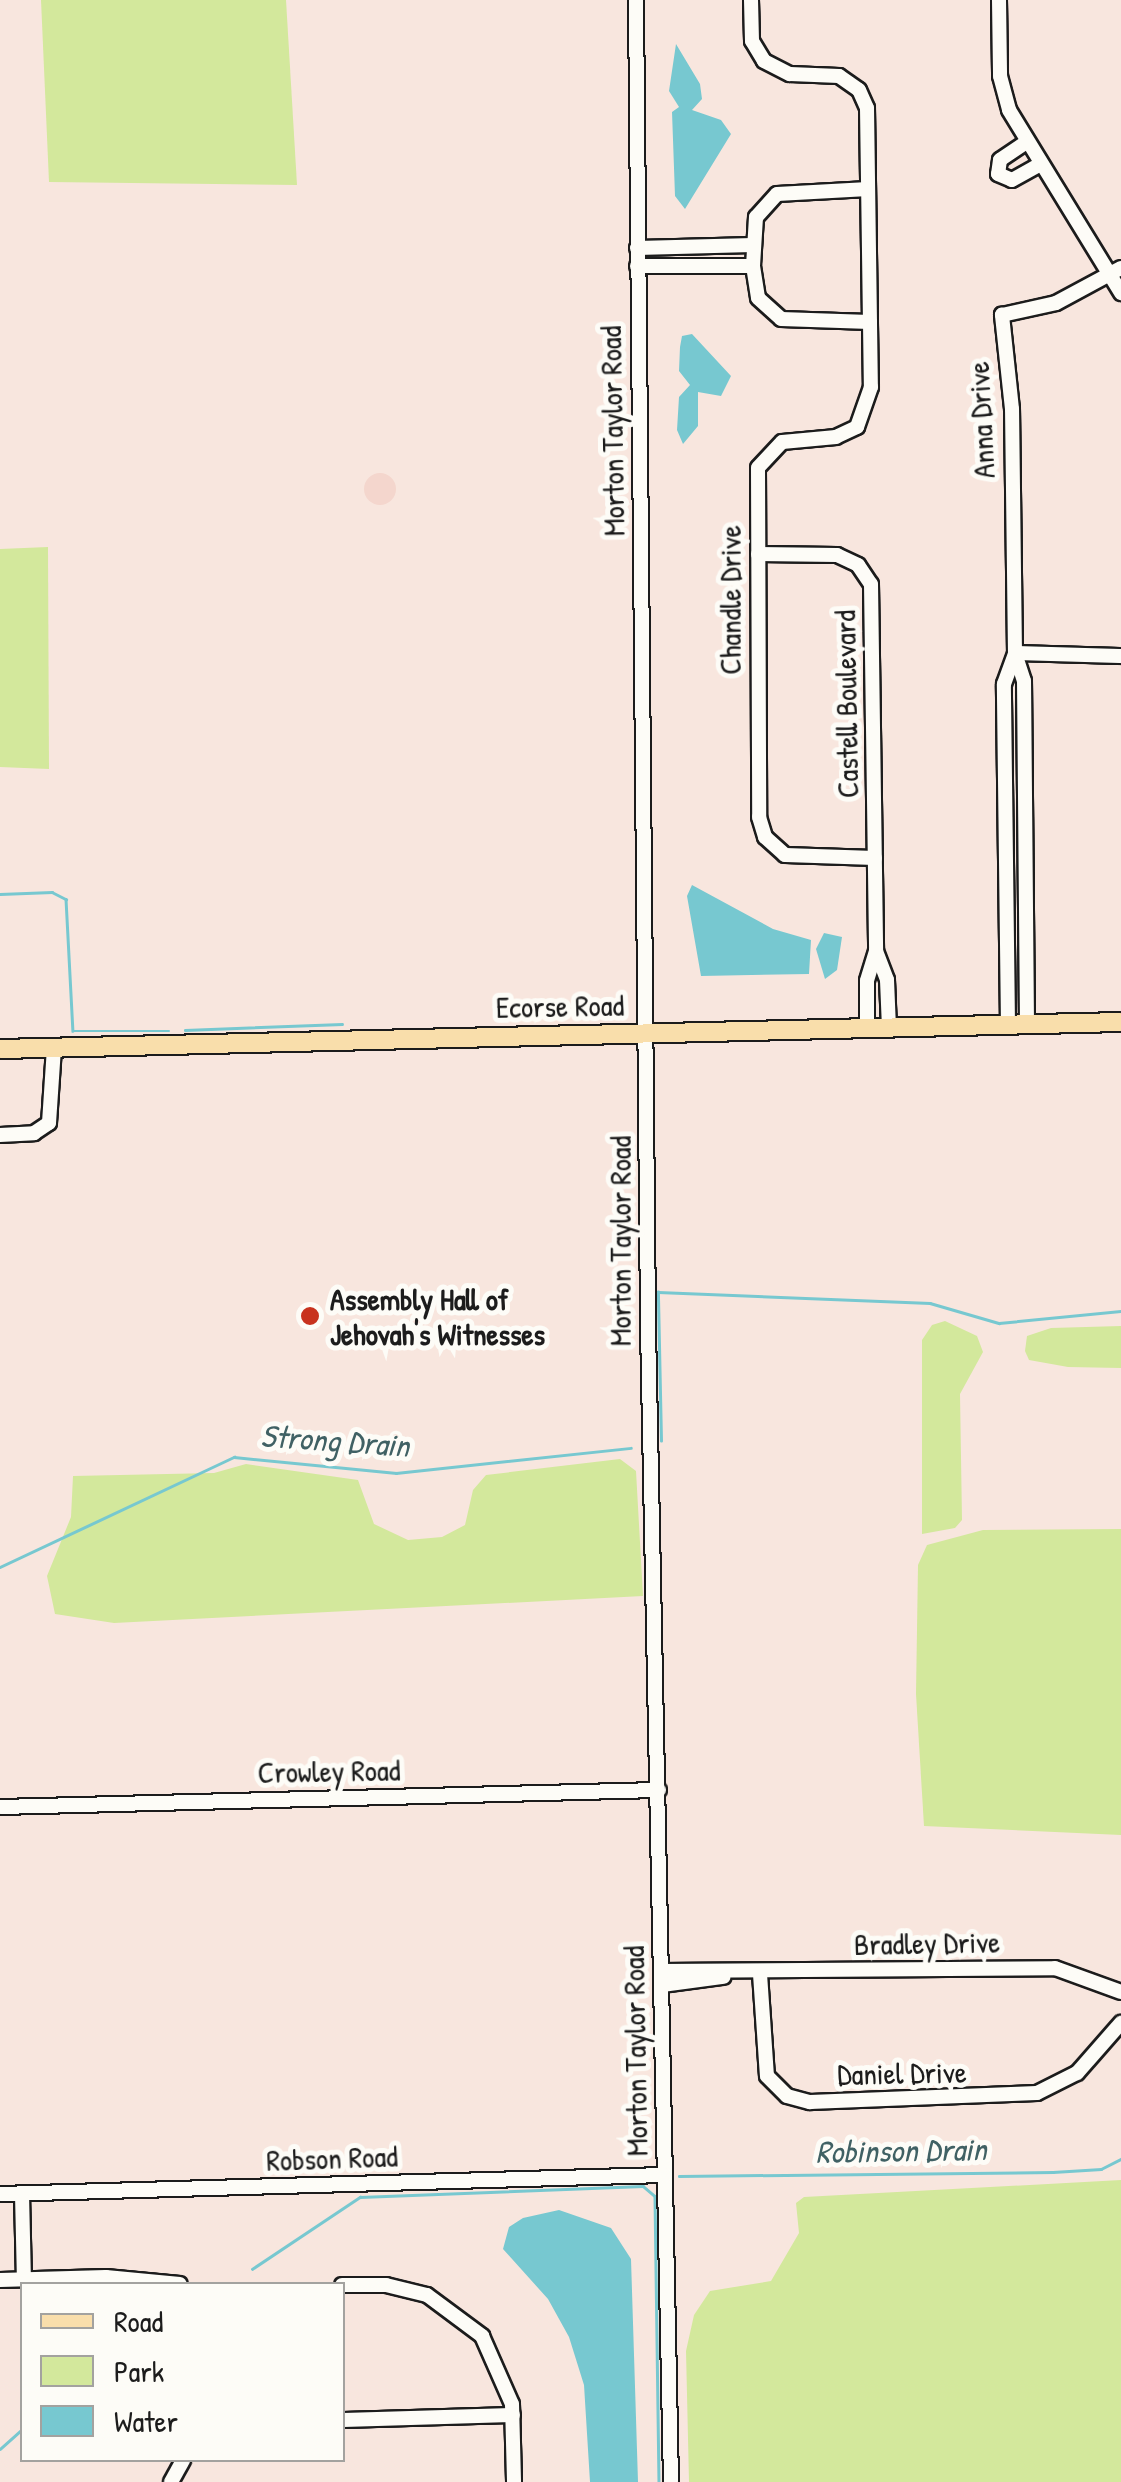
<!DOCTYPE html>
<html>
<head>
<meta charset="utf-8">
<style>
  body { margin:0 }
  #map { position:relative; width:1121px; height:2482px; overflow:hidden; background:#f8e6de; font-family:"Patrick Hand",sans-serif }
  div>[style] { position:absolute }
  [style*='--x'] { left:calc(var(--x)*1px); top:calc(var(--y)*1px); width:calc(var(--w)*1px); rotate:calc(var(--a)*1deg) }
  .built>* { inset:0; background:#f4d6cd }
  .round { border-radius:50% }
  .green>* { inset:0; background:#d3e89c }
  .water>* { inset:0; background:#77c8d0 }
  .stream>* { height:2.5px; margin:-1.25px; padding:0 1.25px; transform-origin:1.25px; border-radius:1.25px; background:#77c8d0 }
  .roads { filter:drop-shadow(2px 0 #1c1c1c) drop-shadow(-2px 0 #1c1c1c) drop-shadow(0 2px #1c1c1c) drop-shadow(0 -2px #1c1c1c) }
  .minor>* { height:14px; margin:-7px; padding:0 7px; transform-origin:7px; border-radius:7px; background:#fdfcf7 }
  .major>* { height:18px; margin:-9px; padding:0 9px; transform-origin:9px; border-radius:9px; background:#f9deab }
  .dots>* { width:28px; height:28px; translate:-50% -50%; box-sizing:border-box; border:5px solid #fdfcf7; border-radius:50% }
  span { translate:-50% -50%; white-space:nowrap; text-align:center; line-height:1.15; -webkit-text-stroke:10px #fdfcf7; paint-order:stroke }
  .street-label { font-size:30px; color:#1c1c1c }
  .poi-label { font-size:30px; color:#1c1c1c; font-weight:700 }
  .left { translate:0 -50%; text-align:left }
  .water-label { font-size:32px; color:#406164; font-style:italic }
  .legend { position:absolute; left:20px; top:2282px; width:325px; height:180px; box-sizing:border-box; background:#fdfcf7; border:2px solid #a3a29f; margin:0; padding:12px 18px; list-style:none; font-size:30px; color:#1c1c1c }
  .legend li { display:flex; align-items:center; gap:20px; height:50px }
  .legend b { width:50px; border:2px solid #a3a29f }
</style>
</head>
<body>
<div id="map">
  <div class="built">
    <div class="round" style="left:364px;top:473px;width:32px;height:32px"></div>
  </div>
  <div class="green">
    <div style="clip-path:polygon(41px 0,286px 0,297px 185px,49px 182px)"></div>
    <div style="clip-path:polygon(48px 547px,49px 769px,0 767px,0 549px)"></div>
    <div style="clip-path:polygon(945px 1321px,977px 1336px,983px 1352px,960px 1394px,962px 1520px,955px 1528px,922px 1534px,922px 1340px,932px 1325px)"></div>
    <div style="clip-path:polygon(1121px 1326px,1121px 1368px,1068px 1367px,1029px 1360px,1025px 1351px,1027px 1336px,1051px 1328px)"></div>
    <div style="clip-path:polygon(620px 1459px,636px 1471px,643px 1596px,114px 1623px,55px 1614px,47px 1576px,71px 1517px,73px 1476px,214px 1473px,246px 1464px,358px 1480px,374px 1524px,408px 1540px,442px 1537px,465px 1525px,473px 1490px,486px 1475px)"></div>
    <div style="clip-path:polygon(1121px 1529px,1121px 1835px,924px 1826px,916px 1694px,918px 1565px,927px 1545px,983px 1530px)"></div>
    <div style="clip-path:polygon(1121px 2180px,1121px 2482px,689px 2482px,686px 2351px,694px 2315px,710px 2291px,771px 2281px,799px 2233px,796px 2203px,804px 2197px)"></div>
  </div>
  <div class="water">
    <div style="clip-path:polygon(676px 44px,700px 84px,702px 99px,692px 110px,721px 120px,731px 134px,685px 209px,675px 196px,672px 112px,679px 107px,669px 91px)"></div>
    <div style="clip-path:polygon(692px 334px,731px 376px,721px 396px,698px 392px,698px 426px,683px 444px,677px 430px,679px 397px,690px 385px,679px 371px,680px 347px,682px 336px)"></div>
    <div style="clip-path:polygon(692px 885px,773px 929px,811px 940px,809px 974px,701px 976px,687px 896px)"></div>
    <div style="clip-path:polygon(824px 933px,842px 937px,837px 970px,825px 979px,816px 949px)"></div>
    <div style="clip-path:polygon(559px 2210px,611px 2228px,631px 2259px,638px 2482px,590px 2482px,584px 2385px,569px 2337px,548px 2299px,503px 2249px,509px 2227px,523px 2218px)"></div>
  </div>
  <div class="stream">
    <div style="--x:0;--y:894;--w:52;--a:-2.2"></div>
    <div style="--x:52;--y:892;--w:16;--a:27"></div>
    <div style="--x:66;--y:899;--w:132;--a:87"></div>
    <div style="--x:73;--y:1031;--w:96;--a:0"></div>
    <div style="--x:185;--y:1030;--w:157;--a:-2.2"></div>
    <div style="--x:661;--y:1441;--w:149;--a:-91.2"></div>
    <div style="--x:658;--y:1292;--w:272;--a:2.3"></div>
    <div style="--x:930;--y:1303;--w:72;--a:16.2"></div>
    <div style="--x:999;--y:1323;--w:123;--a:-5.6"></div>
    <div style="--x:0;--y:1567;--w:259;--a:-25.2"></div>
    <div style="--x:234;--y:1457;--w:163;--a:5.6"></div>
    <div style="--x:396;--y:1473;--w:236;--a:-6.1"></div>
    <div style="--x:679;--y:2176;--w:374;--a:-0.6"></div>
    <div style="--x:1053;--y:2172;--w:48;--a:-3.6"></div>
    <div style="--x:1101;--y:2169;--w:22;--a:-27"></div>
    <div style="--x:252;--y:2269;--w:130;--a:-33.7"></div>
    <div style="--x:360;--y:2197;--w:283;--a:-2.2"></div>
    <div style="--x:643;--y:2186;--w:16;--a:40"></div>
    <div style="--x:655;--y:2196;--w:286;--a:89.2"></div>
    <div style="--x:0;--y:2449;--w:30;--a:-42"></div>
  </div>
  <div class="roads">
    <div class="minor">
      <div style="--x:636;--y:0;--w:1327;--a:89.48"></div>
      <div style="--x:648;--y:1327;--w:1155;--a:88.86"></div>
      <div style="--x:751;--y:0;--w:41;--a:88.6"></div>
      <div style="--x:752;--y:41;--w:23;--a:59"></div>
      <div style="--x:764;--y:61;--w:29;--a:27"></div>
      <div style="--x:790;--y:74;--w:49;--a:2.3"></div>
      <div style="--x:839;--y:76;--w:24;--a:35"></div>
      <div style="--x:859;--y:90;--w:20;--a:66"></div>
      <div style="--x:867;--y:108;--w:279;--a:89.2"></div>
      <div style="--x:871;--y:387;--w:42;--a:109.3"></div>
      <div style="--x:857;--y:427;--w:23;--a:155"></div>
      <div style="--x:836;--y:437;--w:54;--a:174.7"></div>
      <div style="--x:782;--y:442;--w:35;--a:133"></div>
      <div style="--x:758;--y:468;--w:349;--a:89.8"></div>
      <div style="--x:759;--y:817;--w:21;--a:73"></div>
      <div style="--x:765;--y:837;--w:27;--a:42"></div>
      <div style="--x:785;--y:855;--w:90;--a:1.9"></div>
      <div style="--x:999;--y:0;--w:76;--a:89.2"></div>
      <div style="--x:1000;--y:76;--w:35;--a:75"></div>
      <div style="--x:1009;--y:110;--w:215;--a:58.5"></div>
      <div style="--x:1025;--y:143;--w:30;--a:146"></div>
      <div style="--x:1000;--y:160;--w:14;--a:98"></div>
      <div style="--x:998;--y:174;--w:15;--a:23"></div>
      <div style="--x:1012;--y:180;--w:31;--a:-29"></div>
      <div style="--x:868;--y:189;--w:91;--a:176.9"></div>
      <div style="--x:777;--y:194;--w:31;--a:132"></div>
      <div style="--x:756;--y:217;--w:49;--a:93.5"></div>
      <div style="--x:753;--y:266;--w:32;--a:81"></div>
      <div style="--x:758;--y:298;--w:31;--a:42"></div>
      <div style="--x:781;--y:319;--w:89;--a:1.9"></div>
      <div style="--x:637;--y:248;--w:116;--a:-1.5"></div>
      <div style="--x:637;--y:266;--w:116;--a:0"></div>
      <div style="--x:758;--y:554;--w:79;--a:0.7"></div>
      <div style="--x:837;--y:555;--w:23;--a:25"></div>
      <div style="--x:858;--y:565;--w:23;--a:56"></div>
      <div style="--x:871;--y:584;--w:367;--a:89.2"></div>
      <div style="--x:876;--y:951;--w:31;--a:107"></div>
      <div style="--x:867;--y:981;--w:47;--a:90"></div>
      <div style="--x:1015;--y:653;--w:106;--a:1.6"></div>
      <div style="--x:876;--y:951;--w:31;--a:69"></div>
      <div style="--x:887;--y:980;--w:48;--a:87.6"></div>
      <div style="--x:1027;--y:1024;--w:343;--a:-90.5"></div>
      <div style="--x:1024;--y:681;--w:29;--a:-108"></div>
      <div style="--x:1015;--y:653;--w:244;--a:-90.7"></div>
      <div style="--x:1012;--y:409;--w:95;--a:-96.1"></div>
      <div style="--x:1002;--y:315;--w:55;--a:-12.5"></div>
      <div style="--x:1056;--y:303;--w:74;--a:-28.3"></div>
      <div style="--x:1008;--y:1025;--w:341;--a:-90.7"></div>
      <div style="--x:1004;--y:684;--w:33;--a:-70"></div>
      <div style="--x:0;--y:1135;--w:34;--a:-3"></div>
      <div style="--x:34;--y:1133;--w:18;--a:-34"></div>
      <div style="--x:49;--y:1123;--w:76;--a:-86.2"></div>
      <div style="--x:0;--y:1807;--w:659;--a:-1.48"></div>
      <div style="--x:662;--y:1971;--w:393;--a:-0.4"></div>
      <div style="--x:1055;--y:1968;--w:70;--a:20"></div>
      <div style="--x:760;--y:1974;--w:102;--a:86.1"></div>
      <div style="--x:767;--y:2076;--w:28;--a:45"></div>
      <div style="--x:787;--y:2096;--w:24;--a:15"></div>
      <div style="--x:810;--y:2102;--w:227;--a:-2.3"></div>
      <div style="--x:1037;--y:2093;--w:45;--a:-26.6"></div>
      <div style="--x:1077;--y:2073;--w:67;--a:-48.7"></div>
      <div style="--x:662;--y:1985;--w:62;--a:-7.5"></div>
      <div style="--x:0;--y:2194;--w:665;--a:-1.64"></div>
      <div style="--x:22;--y:2194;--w:85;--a:88.7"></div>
      <div style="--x:0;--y:2280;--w:106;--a:-1.6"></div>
      <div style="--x:106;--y:2277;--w:74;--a:5.4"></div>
      <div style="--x:342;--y:2285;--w:44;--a:0"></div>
      <div style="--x:386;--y:2285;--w:42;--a:13.7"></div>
      <div style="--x:427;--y:2295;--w:69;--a:36.7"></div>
      <div style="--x:482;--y:2336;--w:74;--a:66.2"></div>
      <div style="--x:512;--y:2404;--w:78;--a:88.5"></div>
      <div style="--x:342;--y:2420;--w:171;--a:-1.7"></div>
      <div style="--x:171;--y:2482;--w:25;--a:-61"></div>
    </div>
    <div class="major">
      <div style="--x:0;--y:1049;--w:1121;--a:-1.38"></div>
    </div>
  </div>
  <div class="dots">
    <div style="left:310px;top:1316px;background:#c8321e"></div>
  </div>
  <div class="street-label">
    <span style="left:981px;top:420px;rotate:-93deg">Anna Drive</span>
    <span style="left:612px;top:431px;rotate:-91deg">Morton Taylor Road</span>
    <span style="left:730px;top:600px;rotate:-90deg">Chandle Drive</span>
    <span style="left:846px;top:704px;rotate:-91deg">Castell Boulevard</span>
    <span style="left:560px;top:1006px;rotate:-1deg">Ecorse Road</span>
    <span style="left:620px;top:1241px;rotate:-90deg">Morton Taylor Road</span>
    <span style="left:329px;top:1771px;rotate:-1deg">Crowley Road</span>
    <span style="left:927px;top:1943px;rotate:-1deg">Bradley Drive</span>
    <span style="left:635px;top:2051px;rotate:-91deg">Morton Taylor Road</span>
    <span style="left:902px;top:2073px;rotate:-1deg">Daniel Drive</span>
    <span style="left:332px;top:2158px;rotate:-2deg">Robson Road</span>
  </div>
  <div class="poi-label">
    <span class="left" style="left:330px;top:1316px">Assembly Hall of<br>Jehovah's Witnesses</span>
  </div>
  <div class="water-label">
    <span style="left:335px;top:1441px;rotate:4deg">Strong Drain</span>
    <span style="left:901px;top:2151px;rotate:-1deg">Robinson Drain</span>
  </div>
  <ul class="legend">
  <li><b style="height:12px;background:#f9deab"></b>Road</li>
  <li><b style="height:28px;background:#d3e89c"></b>Park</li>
  <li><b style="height:28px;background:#77c8d0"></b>Water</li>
  </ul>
</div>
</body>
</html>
